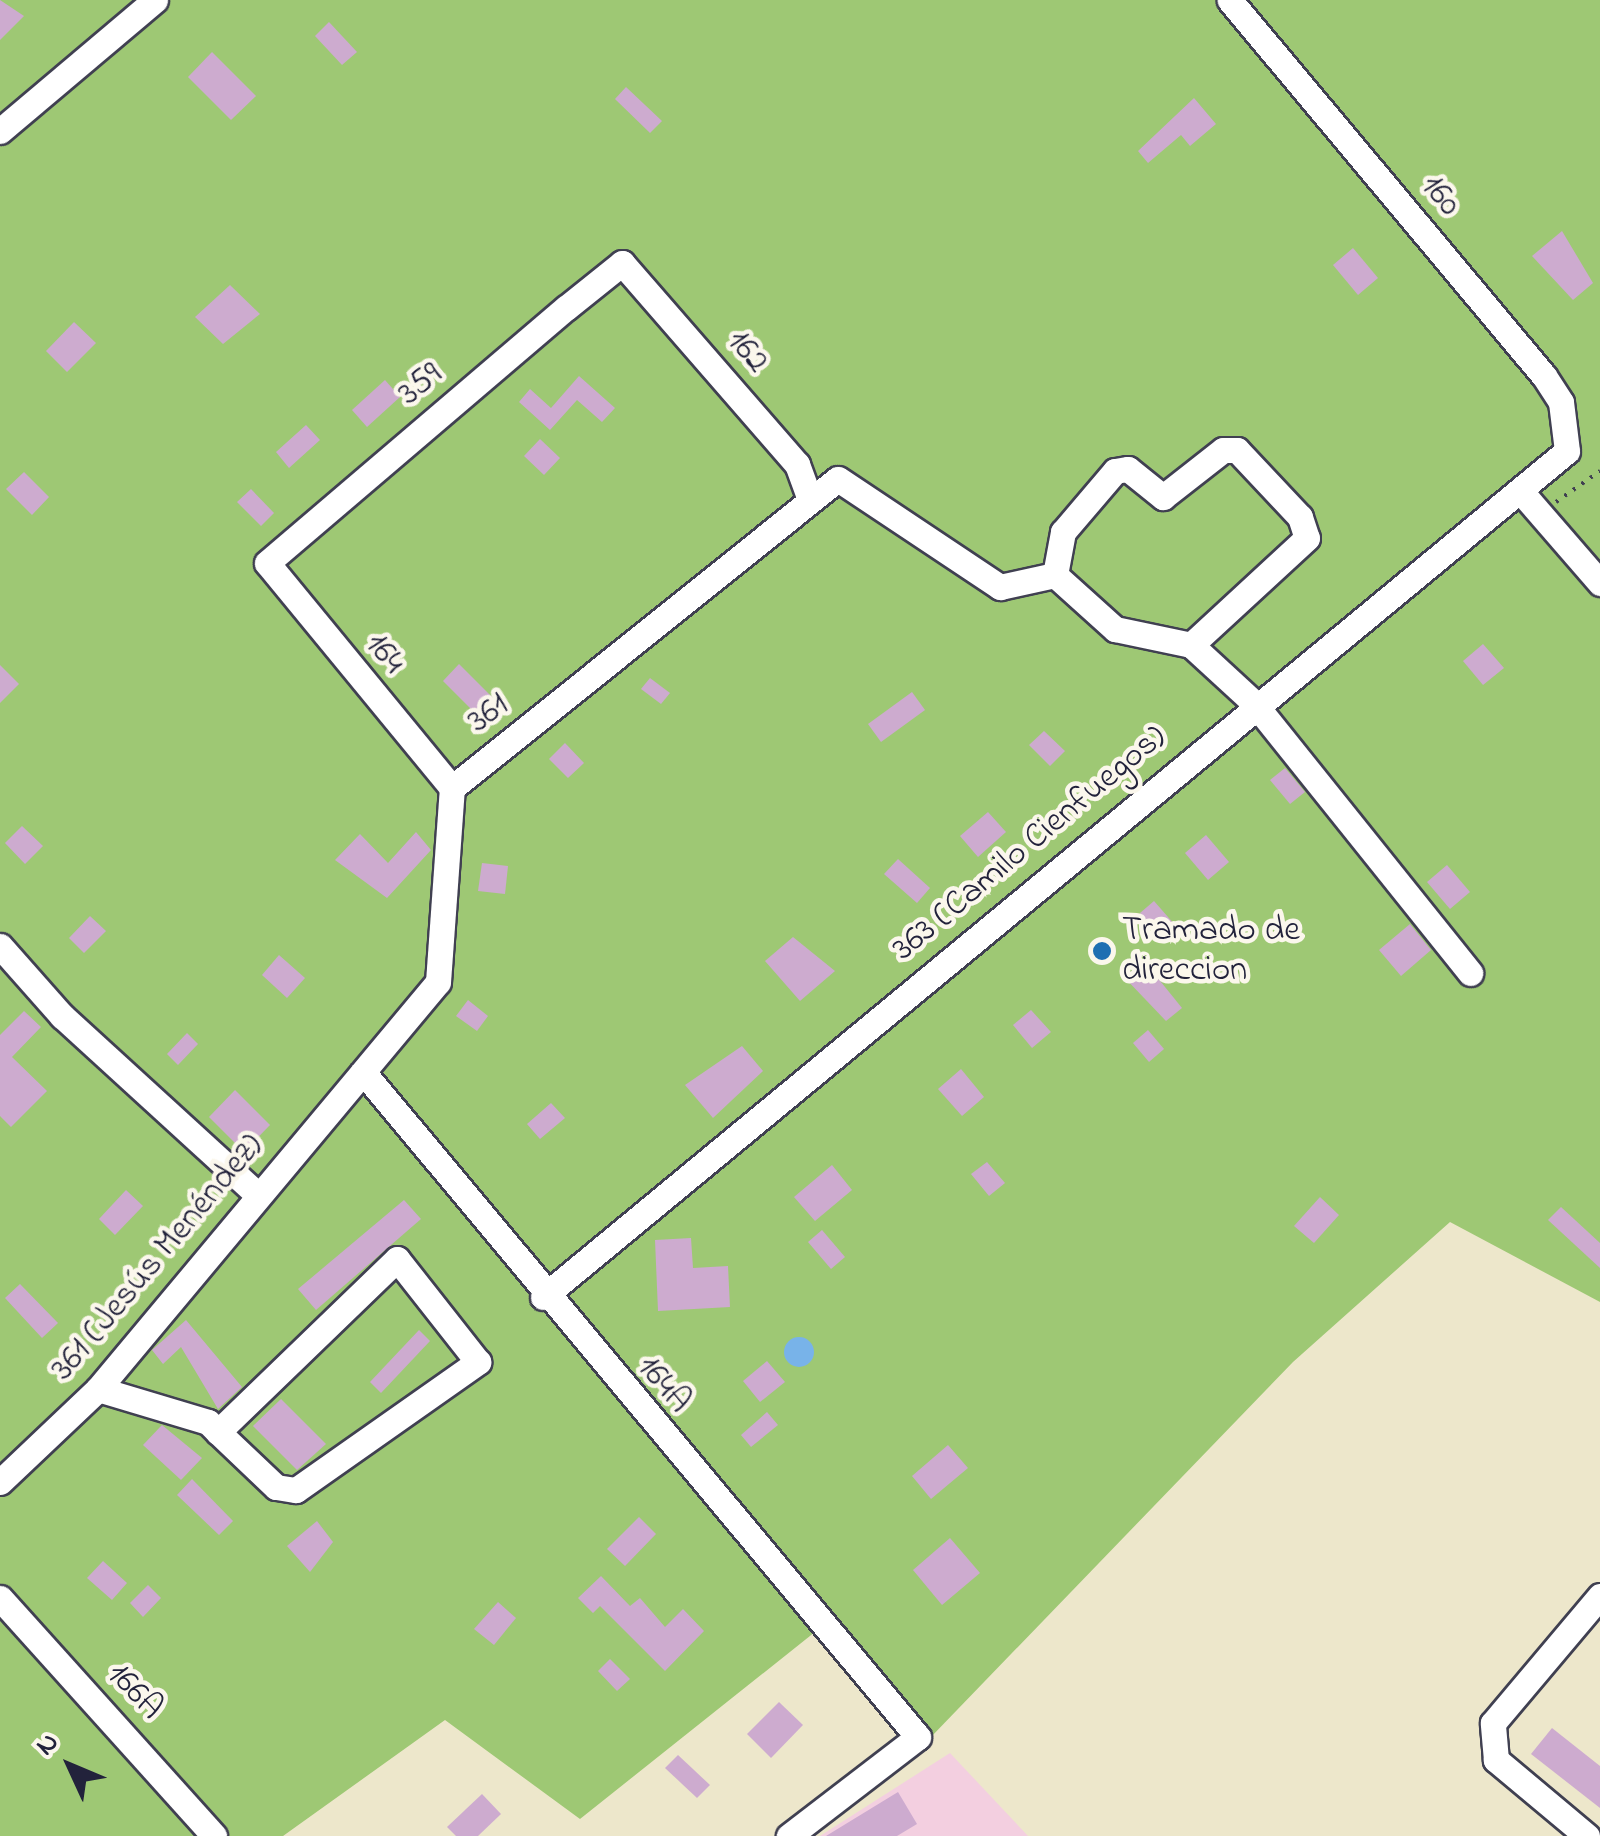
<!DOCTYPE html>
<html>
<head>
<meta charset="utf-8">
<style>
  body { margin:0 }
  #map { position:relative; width:1600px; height:1836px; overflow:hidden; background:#ede7cb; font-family:"Indie Flower",sans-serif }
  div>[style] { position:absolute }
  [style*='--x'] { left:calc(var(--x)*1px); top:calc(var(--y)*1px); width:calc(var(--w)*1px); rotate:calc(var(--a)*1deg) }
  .built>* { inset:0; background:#f3cfe0 }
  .green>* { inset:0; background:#9ec874 }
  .water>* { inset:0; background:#78b3e9 }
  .round { border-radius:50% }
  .building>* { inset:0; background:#cdabcf }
  .path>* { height:4px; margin-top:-2px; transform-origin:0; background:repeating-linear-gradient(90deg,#404051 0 2.5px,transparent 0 10.5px) }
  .roads { filter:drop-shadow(2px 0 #404051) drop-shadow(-2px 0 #404051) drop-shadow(0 2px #404051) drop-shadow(0 -2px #404051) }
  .minor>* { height:25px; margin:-12.5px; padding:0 12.5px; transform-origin:12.5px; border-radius:12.5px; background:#fff }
  .dots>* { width:28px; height:28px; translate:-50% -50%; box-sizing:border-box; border:5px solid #fbf7ec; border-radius:50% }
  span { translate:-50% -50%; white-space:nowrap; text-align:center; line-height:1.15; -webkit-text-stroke:9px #fbf7ec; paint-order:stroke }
  .street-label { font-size:35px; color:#22223b }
  .poi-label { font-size:35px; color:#22223b }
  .left { translate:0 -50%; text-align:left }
  .north { position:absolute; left:20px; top:1716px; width:100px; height:100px; -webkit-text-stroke:8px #fbf7ec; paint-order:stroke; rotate:314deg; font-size:28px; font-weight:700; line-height:40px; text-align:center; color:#22223b }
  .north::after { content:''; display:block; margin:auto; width:35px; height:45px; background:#22223b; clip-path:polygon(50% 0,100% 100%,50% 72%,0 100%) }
</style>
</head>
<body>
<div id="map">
  <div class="built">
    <div style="clip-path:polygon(950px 1753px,1028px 1836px,820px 1836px)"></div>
  </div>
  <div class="green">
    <div style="clip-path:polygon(0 0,1600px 0,1600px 1302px,1450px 1222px,1293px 1362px,930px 1738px,830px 1620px,580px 1819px,445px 1720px,283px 1836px,0 1836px)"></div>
  </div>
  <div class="water">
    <div class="round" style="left:784px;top:1337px;width:30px;height:30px"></div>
  </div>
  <div class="building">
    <div style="clip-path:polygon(0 0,24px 16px,0 40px)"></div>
    <div style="clip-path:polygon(329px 22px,357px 52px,342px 65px,315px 36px)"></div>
    <div style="clip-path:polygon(212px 52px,256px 96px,231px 120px,188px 77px)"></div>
    <div style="clip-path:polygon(626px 87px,662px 121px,650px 133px,615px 99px)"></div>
    <div style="clip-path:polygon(1194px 98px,1216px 124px,1190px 146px,1181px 135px,1148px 163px,1138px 151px)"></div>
    <div style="clip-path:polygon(1562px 231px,1593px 283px,1573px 300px,1532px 256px)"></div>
    <div style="clip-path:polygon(1353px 248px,1378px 278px,1358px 295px,1333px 265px)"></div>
    <div style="clip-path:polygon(230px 285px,260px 314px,223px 344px,195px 317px)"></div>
    <div style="clip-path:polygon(74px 322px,96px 343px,67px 372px,46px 351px)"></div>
    <div style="clip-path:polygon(579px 376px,615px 408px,602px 422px,577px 400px,550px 430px,519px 402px,530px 389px,551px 408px)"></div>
    <div style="clip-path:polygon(385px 380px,400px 397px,367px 427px,352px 410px)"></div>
    <div style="clip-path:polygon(306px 425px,320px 440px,289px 468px,276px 452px)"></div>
    <div style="clip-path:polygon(540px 439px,560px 458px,544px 475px,524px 456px)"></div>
    <div style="clip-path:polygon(24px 472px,49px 497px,32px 515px,6px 489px)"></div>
    <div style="clip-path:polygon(251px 489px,274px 513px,261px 526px,237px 502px)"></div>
    <div style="clip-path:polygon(1483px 644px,1504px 668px,1483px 685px,1463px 661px)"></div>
    <div style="clip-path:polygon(459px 664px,498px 703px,481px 719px,443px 681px)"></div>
    <div style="clip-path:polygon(0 665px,19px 684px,0 703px)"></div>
    <div style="clip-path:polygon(650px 678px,670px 693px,661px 704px,641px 689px)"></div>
    <div style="clip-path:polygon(912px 692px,925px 710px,881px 742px,868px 724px)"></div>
    <div style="clip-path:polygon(1044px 731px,1065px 751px,1050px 766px,1029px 745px)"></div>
    <div style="clip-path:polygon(565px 743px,584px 763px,568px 778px,549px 759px)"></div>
    <div style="clip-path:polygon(1285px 768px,1305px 792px,1290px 804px,1270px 780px)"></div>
    <div style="clip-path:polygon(988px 812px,1006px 832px,978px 857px,960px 836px)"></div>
    <div style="clip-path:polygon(22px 826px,43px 846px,25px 864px,5px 843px)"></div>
    <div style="clip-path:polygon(416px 832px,431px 850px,387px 898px,335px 860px,360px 834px,388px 863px)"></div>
    <div style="clip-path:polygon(1206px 835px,1229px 862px,1208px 880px,1185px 853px)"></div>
    <div style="clip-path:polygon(898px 859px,930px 888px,917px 903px,884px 874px)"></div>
    <div style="clip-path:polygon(482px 863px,508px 866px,505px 894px,478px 891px)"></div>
    <div style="clip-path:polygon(1447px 865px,1470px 892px,1450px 909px,1427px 882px)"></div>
    <div style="clip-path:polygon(1154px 901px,1175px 925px,1160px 937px,1140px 913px)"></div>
    <div style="clip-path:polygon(90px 916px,106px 931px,84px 953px,69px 938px)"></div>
    <div style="clip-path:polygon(1410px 924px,1431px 950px,1401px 976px,1379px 950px)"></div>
    <div style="clip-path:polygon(793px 937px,835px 971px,800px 1001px,765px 961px)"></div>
    <div style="clip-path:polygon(279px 955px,305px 978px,287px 998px,262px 975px)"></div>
    <div style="clip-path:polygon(1144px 961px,1182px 1008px,1166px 1021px,1124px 977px)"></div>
    <div style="clip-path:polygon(468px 1000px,488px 1016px,477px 1031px,456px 1016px)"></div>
    <div style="clip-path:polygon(1031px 1010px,1051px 1032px,1032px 1048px,1013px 1025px)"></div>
    <div style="clip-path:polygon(24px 1011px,41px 1027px,12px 1057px,47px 1091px,11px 1127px,0 1116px,0 1035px)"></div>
    <div style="clip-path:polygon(1148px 1030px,1164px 1049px,1149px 1062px,1133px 1043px)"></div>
    <div style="clip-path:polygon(187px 1033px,198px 1044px,178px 1065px,167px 1054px)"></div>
    <div style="clip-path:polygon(742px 1046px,763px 1071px,713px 1118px,685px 1085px)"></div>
    <div style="clip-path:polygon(961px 1069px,984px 1097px,962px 1116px,938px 1089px)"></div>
    <div style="clip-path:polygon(235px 1090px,270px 1125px,244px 1152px,209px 1117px)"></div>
    <div style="clip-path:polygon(551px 1103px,565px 1118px,540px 1139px,527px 1124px)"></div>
    <div style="clip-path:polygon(987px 1162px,1005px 1183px,989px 1196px,971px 1174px)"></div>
    <div style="clip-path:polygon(832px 1165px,852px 1190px,815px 1221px,794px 1197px)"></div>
    <div style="clip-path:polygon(126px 1190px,143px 1206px,115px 1235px,99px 1219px)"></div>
    <div style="clip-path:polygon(1320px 1197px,1339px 1215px,1314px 1243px,1294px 1226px)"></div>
    <div style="clip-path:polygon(404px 1200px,421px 1219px,316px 1310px,298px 1289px)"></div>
    <div style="clip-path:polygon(1561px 1207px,1600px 1243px,1600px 1268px,1548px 1220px)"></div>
    <div style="clip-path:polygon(822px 1230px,845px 1257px,831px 1269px,808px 1242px)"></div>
    <div style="clip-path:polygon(691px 1238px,693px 1268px,728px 1266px,730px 1307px,658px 1311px,655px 1240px)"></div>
    <div style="clip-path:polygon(20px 1284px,58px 1323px,42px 1338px,5px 1298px)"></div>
    <div style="clip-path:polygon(186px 1320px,242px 1387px,218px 1409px,181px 1347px,163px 1364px,152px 1350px)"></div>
    <div style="clip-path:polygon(419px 1330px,430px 1341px,381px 1393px,370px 1382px)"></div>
    <div style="clip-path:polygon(767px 1361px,785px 1382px,760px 1402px,743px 1381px)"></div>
    <div style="clip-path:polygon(281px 1399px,326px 1444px,297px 1470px,253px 1426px)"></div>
    <div style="clip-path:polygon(767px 1412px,778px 1425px,751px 1447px,741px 1435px)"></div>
    <div style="clip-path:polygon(162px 1425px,202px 1458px,181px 1480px,143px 1445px)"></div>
    <div style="clip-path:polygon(948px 1445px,968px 1468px,931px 1499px,912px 1476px)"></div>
    <div style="clip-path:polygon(192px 1479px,233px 1521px,219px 1535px,177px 1495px)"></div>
    <div style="clip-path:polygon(639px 1517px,656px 1534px,625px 1566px,607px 1549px)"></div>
    <div style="clip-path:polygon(317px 1521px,333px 1542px,310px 1572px,287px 1546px)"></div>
    <div style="clip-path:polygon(950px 1538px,980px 1573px,942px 1605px,913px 1570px)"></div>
    <div style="clip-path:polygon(103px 1561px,127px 1583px,112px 1600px,87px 1578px)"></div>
    <div style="clip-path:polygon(601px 1576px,630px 1606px,640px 1598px,665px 1627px,683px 1609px,704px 1631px,665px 1671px,600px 1606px,593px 1613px,578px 1598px)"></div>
    <div style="clip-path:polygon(148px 1585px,161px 1598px,143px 1617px,130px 1603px)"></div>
    <div style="clip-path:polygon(498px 1602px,516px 1618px,494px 1645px,474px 1629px)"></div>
    <div style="clip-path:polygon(610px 1659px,630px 1679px,617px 1691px,598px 1671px)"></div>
    <div style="clip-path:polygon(779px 1702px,803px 1725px,771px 1758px,747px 1734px)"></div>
    <div style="clip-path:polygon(1552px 1728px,1600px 1766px,1600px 1808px,1531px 1754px)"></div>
    <div style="clip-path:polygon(678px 1755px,710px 1785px,697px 1798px,665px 1768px)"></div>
    <div style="clip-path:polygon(898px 1792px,917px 1824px,897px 1836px,826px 1836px)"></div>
    <div style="clip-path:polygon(482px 1794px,501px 1814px,478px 1836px,456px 1836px,447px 1827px)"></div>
  </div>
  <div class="path">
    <div style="--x:1556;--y:502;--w:54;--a:-35.2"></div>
  </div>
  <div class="roads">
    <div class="minor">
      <div style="--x:0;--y:131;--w:203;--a:-40.2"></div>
      <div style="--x:1523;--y:494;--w:118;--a:49.1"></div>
      <div style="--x:1055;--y:575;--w:44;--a:-79.5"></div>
      <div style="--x:1063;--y:532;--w:80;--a:-49.6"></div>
      <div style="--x:1115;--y:471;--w:13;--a:-9"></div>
      <div style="--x:1128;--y:469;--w:45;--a:38.7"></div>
      <div style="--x:1163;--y:497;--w:76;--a:-38.1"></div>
      <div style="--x:1223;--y:450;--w:14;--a:0"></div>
      <div style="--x:1237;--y:450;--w:92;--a:46.8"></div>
      <div style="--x:1300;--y:517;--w:22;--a:72"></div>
      <div style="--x:1307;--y:538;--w:158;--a:137.3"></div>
      <div style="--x:452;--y:788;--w:291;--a:-129.4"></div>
      <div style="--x:267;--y:563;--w:393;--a:-40.5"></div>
      <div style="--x:566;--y:308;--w:72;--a:-38.8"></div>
      <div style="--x:622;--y:263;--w:267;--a:49"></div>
      <div style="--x:797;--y:464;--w:32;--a:70"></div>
      <div style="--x:0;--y:946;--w:94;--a:48.5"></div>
      <div style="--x:62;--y:1016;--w:264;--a:42.4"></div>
      <div style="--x:363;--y:1072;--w:866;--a:50.15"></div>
      <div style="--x:918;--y:1737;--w:163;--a:142.5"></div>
      <div style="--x:543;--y:1297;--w:1328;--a:-39.56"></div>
      <div style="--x:1567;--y:451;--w:49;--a:-97"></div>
      <div style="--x:1561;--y:402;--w:31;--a:-123"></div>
      <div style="--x:1544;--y:376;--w:490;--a:-129.9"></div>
      <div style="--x:98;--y:1389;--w:115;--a:16.7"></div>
      <div style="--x:208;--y:1422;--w:14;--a:45"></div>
      <div style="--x:218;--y:1432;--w:80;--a:43.5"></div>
      <div style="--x:276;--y:1487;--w:20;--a:9"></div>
      <div style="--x:296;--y:1490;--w:223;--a:-35.1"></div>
      <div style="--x:478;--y:1362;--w:131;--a:-128.2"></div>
      <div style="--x:397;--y:1259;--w:249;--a:136"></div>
      <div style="--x:0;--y:1482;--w:135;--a:-43.5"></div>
      <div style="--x:98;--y:1389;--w:530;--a:-50.13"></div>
      <div style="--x:438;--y:982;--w:195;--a:-85.9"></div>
      <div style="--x:452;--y:788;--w:494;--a:-38.7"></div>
      <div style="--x:838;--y:479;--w:195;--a:33.7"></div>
      <div style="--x:1000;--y:587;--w:56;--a:-12.3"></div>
      <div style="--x:1055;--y:575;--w:81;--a:42"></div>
      <div style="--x:1115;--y:629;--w:78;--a:11.9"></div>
      <div style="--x:1191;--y:645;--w:86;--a:42.6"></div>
      <div style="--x:1254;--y:703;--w:346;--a:51.3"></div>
      <div style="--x:0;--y:1598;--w:320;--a:48"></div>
      <div style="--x:1587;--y:1836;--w:119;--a:-140.1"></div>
      <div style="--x:1496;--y:1760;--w:37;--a:-95"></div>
      <div style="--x:1493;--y:1723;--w:166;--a:-49.9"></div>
    </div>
  </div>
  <div class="dots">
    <div style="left:1102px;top:951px;background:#1f6fb2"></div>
  </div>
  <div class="street-label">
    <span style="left:1440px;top:196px;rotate:50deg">160</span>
    <span style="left:747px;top:352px;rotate:49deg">162</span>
    <span style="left:421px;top:385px;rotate:-40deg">359</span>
    <span style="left:384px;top:654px;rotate:50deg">164</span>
    <span style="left:489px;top:714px;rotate:-38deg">361</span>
    <span style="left:1030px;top:844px;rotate:-40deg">363 (Camilo Cienfuegos)</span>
    <span style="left:158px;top:1258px;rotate:-50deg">361 (Jesús Menéndez)</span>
    <span style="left:663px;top:1385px;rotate:50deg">164A</span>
    <span style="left:134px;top:1692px;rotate:47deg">166A</span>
  </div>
  <div class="poi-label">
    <span class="left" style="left:1122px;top:951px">Tramado de<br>direccion</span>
  </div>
  <div class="north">N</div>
</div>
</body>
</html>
